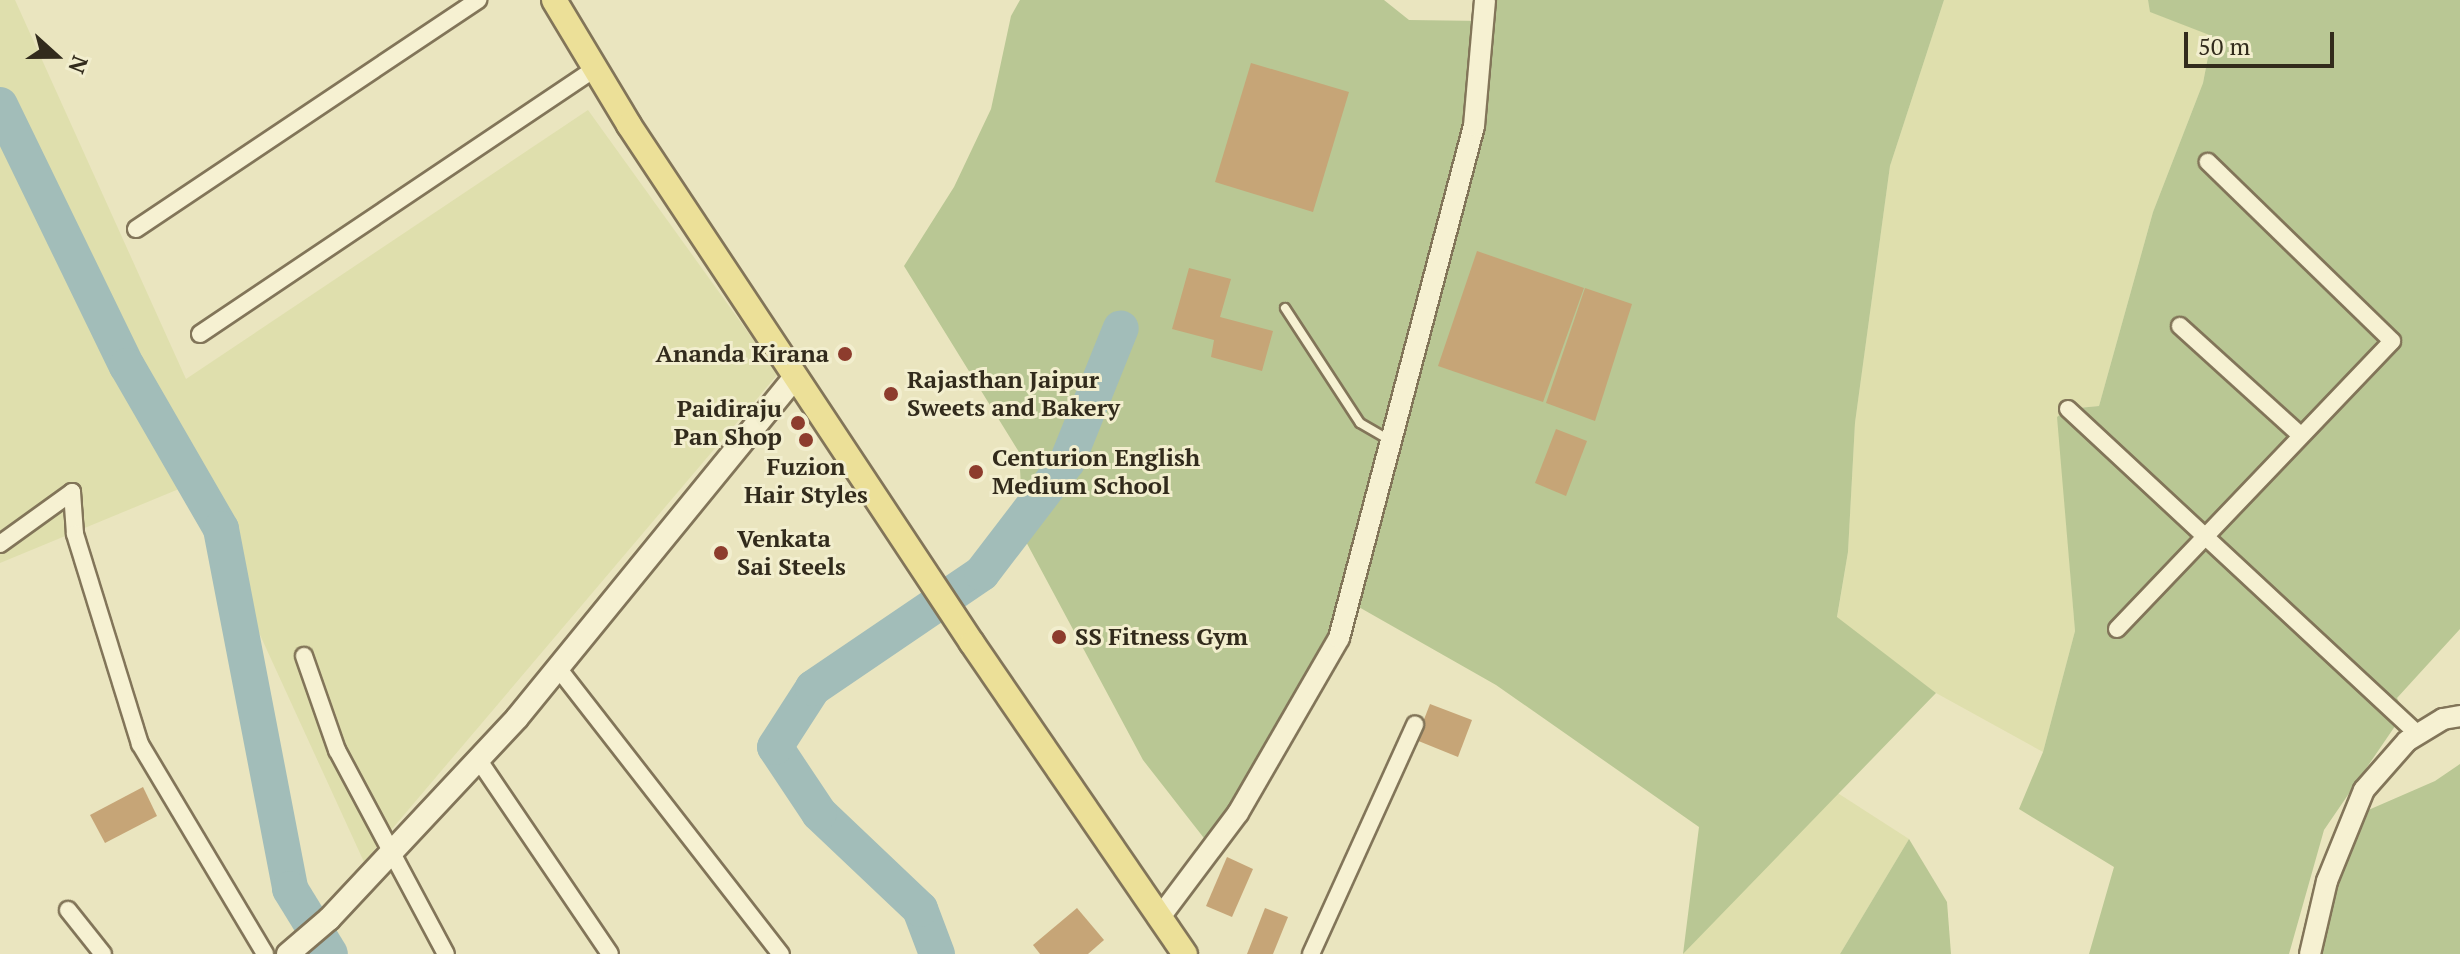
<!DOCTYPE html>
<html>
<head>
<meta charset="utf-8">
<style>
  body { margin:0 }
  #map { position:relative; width:2460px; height:954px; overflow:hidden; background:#eae5bf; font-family:"PT Serif",serif }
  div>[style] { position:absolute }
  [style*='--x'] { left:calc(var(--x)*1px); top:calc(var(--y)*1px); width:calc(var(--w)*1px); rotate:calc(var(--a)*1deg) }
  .farmland>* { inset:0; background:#dfdfad }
  .green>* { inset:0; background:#b9c794 }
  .stream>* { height:6px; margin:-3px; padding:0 3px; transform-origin:3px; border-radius:3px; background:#a2bdb9 }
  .river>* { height:36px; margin:-18px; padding:0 18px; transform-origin:18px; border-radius:18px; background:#a2bdb9 }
  .building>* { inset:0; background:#c6a577 }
  .roads { filter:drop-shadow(2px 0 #827559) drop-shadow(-2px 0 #827559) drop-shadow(0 2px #827559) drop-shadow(0 -2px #827559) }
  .service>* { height:8px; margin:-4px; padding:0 4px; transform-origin:4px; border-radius:4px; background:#f6f1d2 }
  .minor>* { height:16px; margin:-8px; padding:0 8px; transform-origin:8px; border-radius:8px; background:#f6f1d2 }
  .tertiary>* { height:20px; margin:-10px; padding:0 10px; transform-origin:10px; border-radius:10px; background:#f6f1d2 }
  .secondary>* { height:22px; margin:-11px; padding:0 11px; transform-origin:11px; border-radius:11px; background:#f6f1d2 }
  .primary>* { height:24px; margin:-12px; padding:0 12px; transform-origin:12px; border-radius:12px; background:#ece098 }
  .dots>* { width:22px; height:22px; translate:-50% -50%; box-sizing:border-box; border:4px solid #f2eece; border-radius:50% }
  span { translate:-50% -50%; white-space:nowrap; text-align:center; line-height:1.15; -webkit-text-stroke:6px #f2eece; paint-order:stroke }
  .poi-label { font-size:24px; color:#322b1c; font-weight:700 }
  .right { translate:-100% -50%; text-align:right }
  .left { translate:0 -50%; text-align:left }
  .north { position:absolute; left:16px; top:16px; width:80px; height:80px; -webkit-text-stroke:6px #f2eece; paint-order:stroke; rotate:111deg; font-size:22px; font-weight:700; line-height:32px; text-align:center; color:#322b1c }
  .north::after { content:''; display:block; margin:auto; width:28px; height:36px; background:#322b1c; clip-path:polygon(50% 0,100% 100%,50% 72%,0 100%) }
  .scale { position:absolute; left:2184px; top:32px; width:150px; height:36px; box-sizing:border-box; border:4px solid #322b1c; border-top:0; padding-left:10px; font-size:24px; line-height:28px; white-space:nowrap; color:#322b1c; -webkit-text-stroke:6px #f2eece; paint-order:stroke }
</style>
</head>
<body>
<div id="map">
  <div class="farmland">
    <div style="clip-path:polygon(0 0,15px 0,186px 379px,588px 110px,778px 374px,364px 862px,191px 484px,0 563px)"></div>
    <div style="clip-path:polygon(1944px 0,2148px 0,2151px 12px,2212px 35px,2203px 83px,2153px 212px,2099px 406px,2068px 409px,2058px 417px,2075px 631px,2043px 752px,1936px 693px,1837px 618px,1848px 552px,1855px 423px,1890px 166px)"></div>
    <div style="clip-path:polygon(1836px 792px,1909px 839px,1840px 954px,1683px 954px)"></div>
  </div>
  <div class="green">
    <div style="clip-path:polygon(1020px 0,1384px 0,1409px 20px,1485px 21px,1485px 0,1944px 0,1890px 166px,1855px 423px,1848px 552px,1837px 617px,1936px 693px,1683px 954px,1699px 827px,1496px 685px,1357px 606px,1315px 687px,1207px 842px,1143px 760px,1024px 538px,1019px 452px,904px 266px,954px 187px,991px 109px,1011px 16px)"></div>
    <div style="clip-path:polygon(2148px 0,2460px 0,2460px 629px,2397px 698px,2404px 713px,2324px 830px,2289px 954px,2089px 954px,2114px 867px,2019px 809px,2043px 752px,2075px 631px,2057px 417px,2068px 409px,2099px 406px,2153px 212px,2203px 83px,2212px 36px,2150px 12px)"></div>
    <div style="clip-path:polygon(2460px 764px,2460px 954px,2312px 954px,2350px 818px,2435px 781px)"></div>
    <div style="clip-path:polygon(1909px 839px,1947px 902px,1951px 954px,1840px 954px)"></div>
  </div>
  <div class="stream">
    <div style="--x:316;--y:954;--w:12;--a:-42"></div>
  </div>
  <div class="river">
    <div style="--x:0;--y:105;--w:290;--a:64.1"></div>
    <div style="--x:127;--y:366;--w:188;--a:60"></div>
    <div style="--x:221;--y:529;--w:367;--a:79.1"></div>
    <div style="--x:290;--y:889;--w:76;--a:58.4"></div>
    <div style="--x:937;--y:954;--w:48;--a:-110.7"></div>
    <div style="--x:920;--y:909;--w:139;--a:-136.5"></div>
    <div style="--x:819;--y:813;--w:79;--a:-123.7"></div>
    <div style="--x:775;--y:747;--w:70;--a:-57.2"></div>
    <div style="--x:813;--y:688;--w:204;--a:-34.2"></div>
    <div style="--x:982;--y:573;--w:140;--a:-52.6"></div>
    <div style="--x:1067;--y:462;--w:144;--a:-68.1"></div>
  </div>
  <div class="building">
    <div style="clip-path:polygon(1251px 63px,1349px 92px,1313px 212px,1215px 182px)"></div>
    <div style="clip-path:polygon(1477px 251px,1584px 288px,1543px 402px,1438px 366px)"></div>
    <div style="clip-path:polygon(1189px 268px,1231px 279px,1220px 317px,1273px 331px,1262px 371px,1211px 357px,1214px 340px,1172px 329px)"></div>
    <div style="clip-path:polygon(1585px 288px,1632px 304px,1595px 421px,1546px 403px)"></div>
    <div style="clip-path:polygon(1556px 429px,1587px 441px,1566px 496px,1535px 483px)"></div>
    <div style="clip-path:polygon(1430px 704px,1472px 720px,1458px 757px,1416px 740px)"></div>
    <div style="clip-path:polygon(143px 787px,157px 816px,105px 843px,90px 815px)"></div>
    <div style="clip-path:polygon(1227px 857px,1253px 869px,1232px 917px,1206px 906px)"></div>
    <div style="clip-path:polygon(1077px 908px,1104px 940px,1088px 954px,1040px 954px,1033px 945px)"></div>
    <div style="clip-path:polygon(1265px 908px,1288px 917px,1273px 954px,1247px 954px)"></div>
  </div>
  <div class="roads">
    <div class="service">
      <div style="--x:1285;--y:308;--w:137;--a:56.9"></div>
      <div style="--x:1360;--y:423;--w:34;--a:30"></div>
    </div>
    <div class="minor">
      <div style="--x:136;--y:229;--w:412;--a:-33.8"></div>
      <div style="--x:2180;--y:326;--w:162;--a:42.2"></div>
      <div style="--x:200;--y:334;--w:475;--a:-33.9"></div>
      <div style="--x:2068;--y:409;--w:478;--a:42.9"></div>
      <div style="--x:0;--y:544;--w:89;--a:-35.8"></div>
      <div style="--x:72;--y:492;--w:42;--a:85.9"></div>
      <div style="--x:75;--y:534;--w:220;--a:72.8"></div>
      <div style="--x:140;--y:744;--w:244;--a:59.2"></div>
      <div style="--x:2117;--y:629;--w:398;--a:-46.3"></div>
      <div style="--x:2392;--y:341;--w:257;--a:-135.8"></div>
      <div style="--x:304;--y:656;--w:100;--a:70.7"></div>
      <div style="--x:337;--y:750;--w:231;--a:61.9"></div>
      <div style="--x:558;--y:668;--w:363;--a:52.1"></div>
      <div style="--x:478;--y:759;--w:235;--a:55.9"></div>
      <div style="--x:68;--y:910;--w:56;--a:51.5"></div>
      <div style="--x:1311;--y:954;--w:252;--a:-65.6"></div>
    </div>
    <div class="tertiary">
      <div style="--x:1160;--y:917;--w:130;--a:-53.1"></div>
      <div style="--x:1238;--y:813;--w:202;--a:-60"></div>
      <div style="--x:1339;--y:638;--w:529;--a:-75.23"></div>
      <div style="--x:1474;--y:126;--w:126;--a:-85"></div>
      <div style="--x:2310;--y:954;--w:75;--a:-76.9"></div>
      <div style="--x:2327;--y:881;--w:98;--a:-67.9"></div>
      <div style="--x:2364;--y:790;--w:65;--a:-48.7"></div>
      <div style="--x:2407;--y:741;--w:42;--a:-31.4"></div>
      <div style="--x:2443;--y:719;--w:17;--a:-10"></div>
    </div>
    <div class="secondary">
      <div style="--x:288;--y:954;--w:54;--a:-40.5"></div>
      <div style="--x:329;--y:919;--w:275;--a:-46.9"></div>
      <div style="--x:517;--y:718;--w:441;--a:-50.8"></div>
    </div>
    <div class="primary">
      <div style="--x:554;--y:0;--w:146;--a:59"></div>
      <div style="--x:629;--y:125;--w:621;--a:56.49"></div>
      <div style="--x:972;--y:643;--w:377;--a:55.6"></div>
    </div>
  </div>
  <div class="dots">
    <div style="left:845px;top:354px;background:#8d3c2d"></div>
    <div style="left:891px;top:394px;background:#8d3c2d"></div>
    <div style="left:798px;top:423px;background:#8d3c2d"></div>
    <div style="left:806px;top:440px;background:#8d3c2d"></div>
    <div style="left:976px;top:472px;background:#8d3c2d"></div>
    <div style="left:721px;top:553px;background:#8d3c2d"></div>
    <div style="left:1059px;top:637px;background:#8d3c2d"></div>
  </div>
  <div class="poi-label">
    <span class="right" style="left:829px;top:354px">Ananda Kirana</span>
    <span class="left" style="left:907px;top:394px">Rajasthan Jaipur<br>Sweets and Bakery</span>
    <span class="right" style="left:782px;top:423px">Paidiraju<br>Pan Shop</span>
    <span class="left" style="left:992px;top:472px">Centurion English<br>Medium School</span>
    <span style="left:806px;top:481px">Fuzion<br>Hair Styles</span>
    <span class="left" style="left:737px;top:553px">Venkata<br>Sai Steels</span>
    <span class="left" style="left:1075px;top:637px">SS Fitness Gym</span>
  </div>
  <div class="north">N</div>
  <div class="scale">50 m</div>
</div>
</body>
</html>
